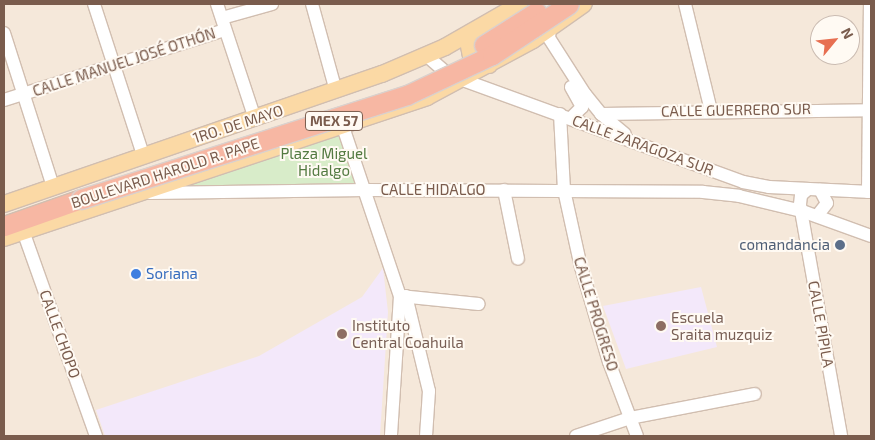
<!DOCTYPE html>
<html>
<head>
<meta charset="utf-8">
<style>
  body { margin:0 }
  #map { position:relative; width:875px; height:440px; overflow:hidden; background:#fdf6ec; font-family:"Exo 2",sans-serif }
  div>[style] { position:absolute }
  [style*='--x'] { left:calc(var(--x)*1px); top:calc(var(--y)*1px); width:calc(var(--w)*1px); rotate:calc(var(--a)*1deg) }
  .residential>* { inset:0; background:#f5e8da }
  .education>* { inset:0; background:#f3e8fa }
  .green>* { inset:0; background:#d8ecc9 }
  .roads { filter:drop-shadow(1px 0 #d1beb0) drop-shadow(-1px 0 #d1beb0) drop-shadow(0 1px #d1beb0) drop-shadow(0 -1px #d1beb0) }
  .minor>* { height:12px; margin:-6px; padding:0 6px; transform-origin:6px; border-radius:6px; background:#fff }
  .major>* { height:16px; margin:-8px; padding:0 8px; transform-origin:8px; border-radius:8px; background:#fbd9a5 }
  .highway>* { height:19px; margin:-9.5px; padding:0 9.5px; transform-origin:9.5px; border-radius:9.5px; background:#f7b7a3 }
  .bridges { filter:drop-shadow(1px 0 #dad1cd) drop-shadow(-1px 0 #dad1cd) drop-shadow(0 1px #dad1cd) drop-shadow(0 -1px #dad1cd) }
  .highway-bridge>* { height:19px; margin:-9.5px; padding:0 9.5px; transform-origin:9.5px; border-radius:9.5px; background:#f7b7a3 }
  .dots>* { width:14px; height:14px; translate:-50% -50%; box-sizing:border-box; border:2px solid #fffaf3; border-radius:50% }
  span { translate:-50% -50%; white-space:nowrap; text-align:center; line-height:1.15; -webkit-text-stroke:4px #fffaf3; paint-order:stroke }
  .shield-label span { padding:1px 4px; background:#fffaf3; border:1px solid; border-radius:4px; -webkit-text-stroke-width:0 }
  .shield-label { font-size:14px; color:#7a5c4d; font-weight:700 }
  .street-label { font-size:15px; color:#7a5c4d }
  .park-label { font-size:15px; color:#537a41 }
  .service-label { font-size:15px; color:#4e5e75 }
  .right { translate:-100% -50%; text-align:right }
  .shop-label { font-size:15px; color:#366cbe }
  .left { translate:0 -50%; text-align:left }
  .education-label { font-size:15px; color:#785e54 }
  .frame { position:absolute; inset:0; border:5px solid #7a5c4d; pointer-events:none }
  .north { position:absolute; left:810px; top:15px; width:50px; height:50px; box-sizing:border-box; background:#fffaf3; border:1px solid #cabbb1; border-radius:50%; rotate:62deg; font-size:14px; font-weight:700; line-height:20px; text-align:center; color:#7a5c4d }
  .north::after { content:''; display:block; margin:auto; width:18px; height:22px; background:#e76f51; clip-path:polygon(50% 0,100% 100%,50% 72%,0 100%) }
</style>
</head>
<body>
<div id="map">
  <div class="residential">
    <div style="clip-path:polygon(evenodd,4px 4px,871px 4px,871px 436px,4px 436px,4px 4px,820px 25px,850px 25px,850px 55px,820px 55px,820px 25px)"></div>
  </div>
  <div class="education">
    <div style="clip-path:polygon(383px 268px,388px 312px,380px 436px,105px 436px,96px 410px,259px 356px,362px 297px)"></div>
    <div style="clip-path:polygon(701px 287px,717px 347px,626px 369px,603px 306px)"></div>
  </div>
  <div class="green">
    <div style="clip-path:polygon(340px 131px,359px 184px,163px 189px)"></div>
  </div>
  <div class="roads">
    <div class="minor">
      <div style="--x:94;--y:4;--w:159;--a:72"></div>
      <div style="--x:217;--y:4;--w:121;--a:71.7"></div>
      <div style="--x:312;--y:4;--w:90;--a:74.6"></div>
      <div style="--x:685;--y:4;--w:110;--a:76.3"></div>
      <div style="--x:222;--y:18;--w:52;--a:-15.6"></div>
      <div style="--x:550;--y:28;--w:10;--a:96"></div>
      <div style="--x:549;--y:38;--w:67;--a:57.3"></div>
      <div style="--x:585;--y:94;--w:26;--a:51"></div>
      <div style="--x:601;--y:114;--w:31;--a:40"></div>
      <div style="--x:4;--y:33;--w:162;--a:72.3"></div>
      <div style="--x:427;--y:56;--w:28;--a:41"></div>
      <div style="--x:448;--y:74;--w:16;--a:22"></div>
      <div style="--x:463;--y:80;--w:298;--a:20"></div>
      <div style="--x:743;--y:182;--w:26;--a:11"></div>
      <div style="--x:769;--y:187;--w:102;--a:2.8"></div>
      <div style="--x:571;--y:87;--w:23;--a:61"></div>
      <div style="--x:582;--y:107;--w:16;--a:135"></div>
      <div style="--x:4;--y:100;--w:232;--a:-17.6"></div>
      <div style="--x:560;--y:114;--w:76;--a:87"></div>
      <div style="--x:564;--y:190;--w:79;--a:77.6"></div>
      <div style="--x:581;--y:267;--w:99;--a:73.6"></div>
      <div style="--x:609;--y:362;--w:79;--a:69.3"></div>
      <div style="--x:601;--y:114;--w:270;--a:-0.8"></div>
      <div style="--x:343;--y:127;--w:178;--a:71.4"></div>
      <div style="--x:400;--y:296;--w:140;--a:93.7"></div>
      <div style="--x:808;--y:189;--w:9;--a:139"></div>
      <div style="--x:801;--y:195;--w:10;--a:96"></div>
      <div style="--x:800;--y:205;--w:235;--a:79.9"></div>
      <div style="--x:504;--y:190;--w:70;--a:78.5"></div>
      <div style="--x:868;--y:192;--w:188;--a:-89.4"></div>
      <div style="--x:150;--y:193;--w:216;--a:-0.8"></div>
      <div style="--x:366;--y:190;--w:337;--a:0.3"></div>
      <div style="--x:703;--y:192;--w:36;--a:6"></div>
      <div style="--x:739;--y:196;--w:65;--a:13.4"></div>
      <div style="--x:802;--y:211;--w:73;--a:19.9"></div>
      <div style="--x:817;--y:216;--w:16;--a:-52"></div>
      <div style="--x:827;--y:203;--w:15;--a:-118"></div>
      <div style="--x:23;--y:231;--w:218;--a:70.4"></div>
      <div style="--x:400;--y:296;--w:79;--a:5.8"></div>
      <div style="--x:406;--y:296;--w:98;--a:76.4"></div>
      <div style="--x:429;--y:391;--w:45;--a:93.8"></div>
      <div style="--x:576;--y:436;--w:57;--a:-18.4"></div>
      <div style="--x:630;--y:418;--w:127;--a:-10.9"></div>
    </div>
    <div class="major">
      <div style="--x:470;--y:33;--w:8;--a:104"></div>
      <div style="--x:468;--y:41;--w:15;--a:79"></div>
      <div style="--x:471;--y:56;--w:14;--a:39"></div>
      <div style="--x:482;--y:65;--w:7;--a:0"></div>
      <div style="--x:4;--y:204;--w:400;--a:-19"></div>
      <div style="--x:382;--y:74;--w:69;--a:-23.2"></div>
      <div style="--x:445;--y:47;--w:86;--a:-29.8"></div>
      <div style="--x:4;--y:238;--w:446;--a:-18.4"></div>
      <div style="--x:427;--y:97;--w:120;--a:-28.3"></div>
      <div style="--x:533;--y:40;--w:62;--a:-35.2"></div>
    </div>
    <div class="highway">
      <div style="--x:4;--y:226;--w:82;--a:-19.3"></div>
    </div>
  </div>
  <div class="bridges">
    <div class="highway-bridge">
      <div style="--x:484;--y:45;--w:62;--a:-32.4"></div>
      <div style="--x:81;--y:199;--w:342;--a:-17.7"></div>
      <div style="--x:407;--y:95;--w:94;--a:-25.2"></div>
      <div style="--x:492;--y:55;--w:92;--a:-33.5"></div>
    </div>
  </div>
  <div class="dots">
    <div style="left:840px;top:245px;background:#5c6f8a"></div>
    <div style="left:136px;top:274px;background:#3f7fe0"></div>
    <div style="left:661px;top:326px;background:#8d6e63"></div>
    <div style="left:342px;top:334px;background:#8d6e63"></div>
  </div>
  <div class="shield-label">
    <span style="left:334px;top:121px">MEX 57</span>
  </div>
  <div class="street-label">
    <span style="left:124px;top:62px;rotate:-18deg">CALLE MANUEL JOSÉ OTHÓN</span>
    <span style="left:736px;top:110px;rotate:-1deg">CALLE GUERRERO SUR</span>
    <span style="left:238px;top:124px;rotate:-18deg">1RO. DE MAYO</span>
    <span style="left:643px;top:145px;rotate:20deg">CALLE ZARAGOZA SUR</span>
    <span style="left:165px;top:173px;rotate:-18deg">BOULEVARD HAROLD R. PAPE</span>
    <span style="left:433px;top:190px">CALLE HIDALGO</span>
    <span style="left:596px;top:314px;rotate:73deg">CALLE PROGRESO</span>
    <span style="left:821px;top:324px;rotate:80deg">CALLE PÍPILA</span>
    <span style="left:60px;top:334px;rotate:70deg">CALLE CHOPO</span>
  </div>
  <div class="park-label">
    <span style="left:324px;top:162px">Plaza Miguel<br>Hidalgo</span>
  </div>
  <div class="service-label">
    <span class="right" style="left:830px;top:245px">comandancia</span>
  </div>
  <div class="shop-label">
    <span class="left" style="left:146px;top:274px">Soriana</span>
  </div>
  <div class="education-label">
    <span class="left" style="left:671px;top:326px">Escuela<br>Sraita muzquiz</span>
    <span class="left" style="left:352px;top:334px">Instituto<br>Central Coahuila</span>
  </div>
  <div class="frame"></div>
  <div class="north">N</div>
</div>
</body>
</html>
